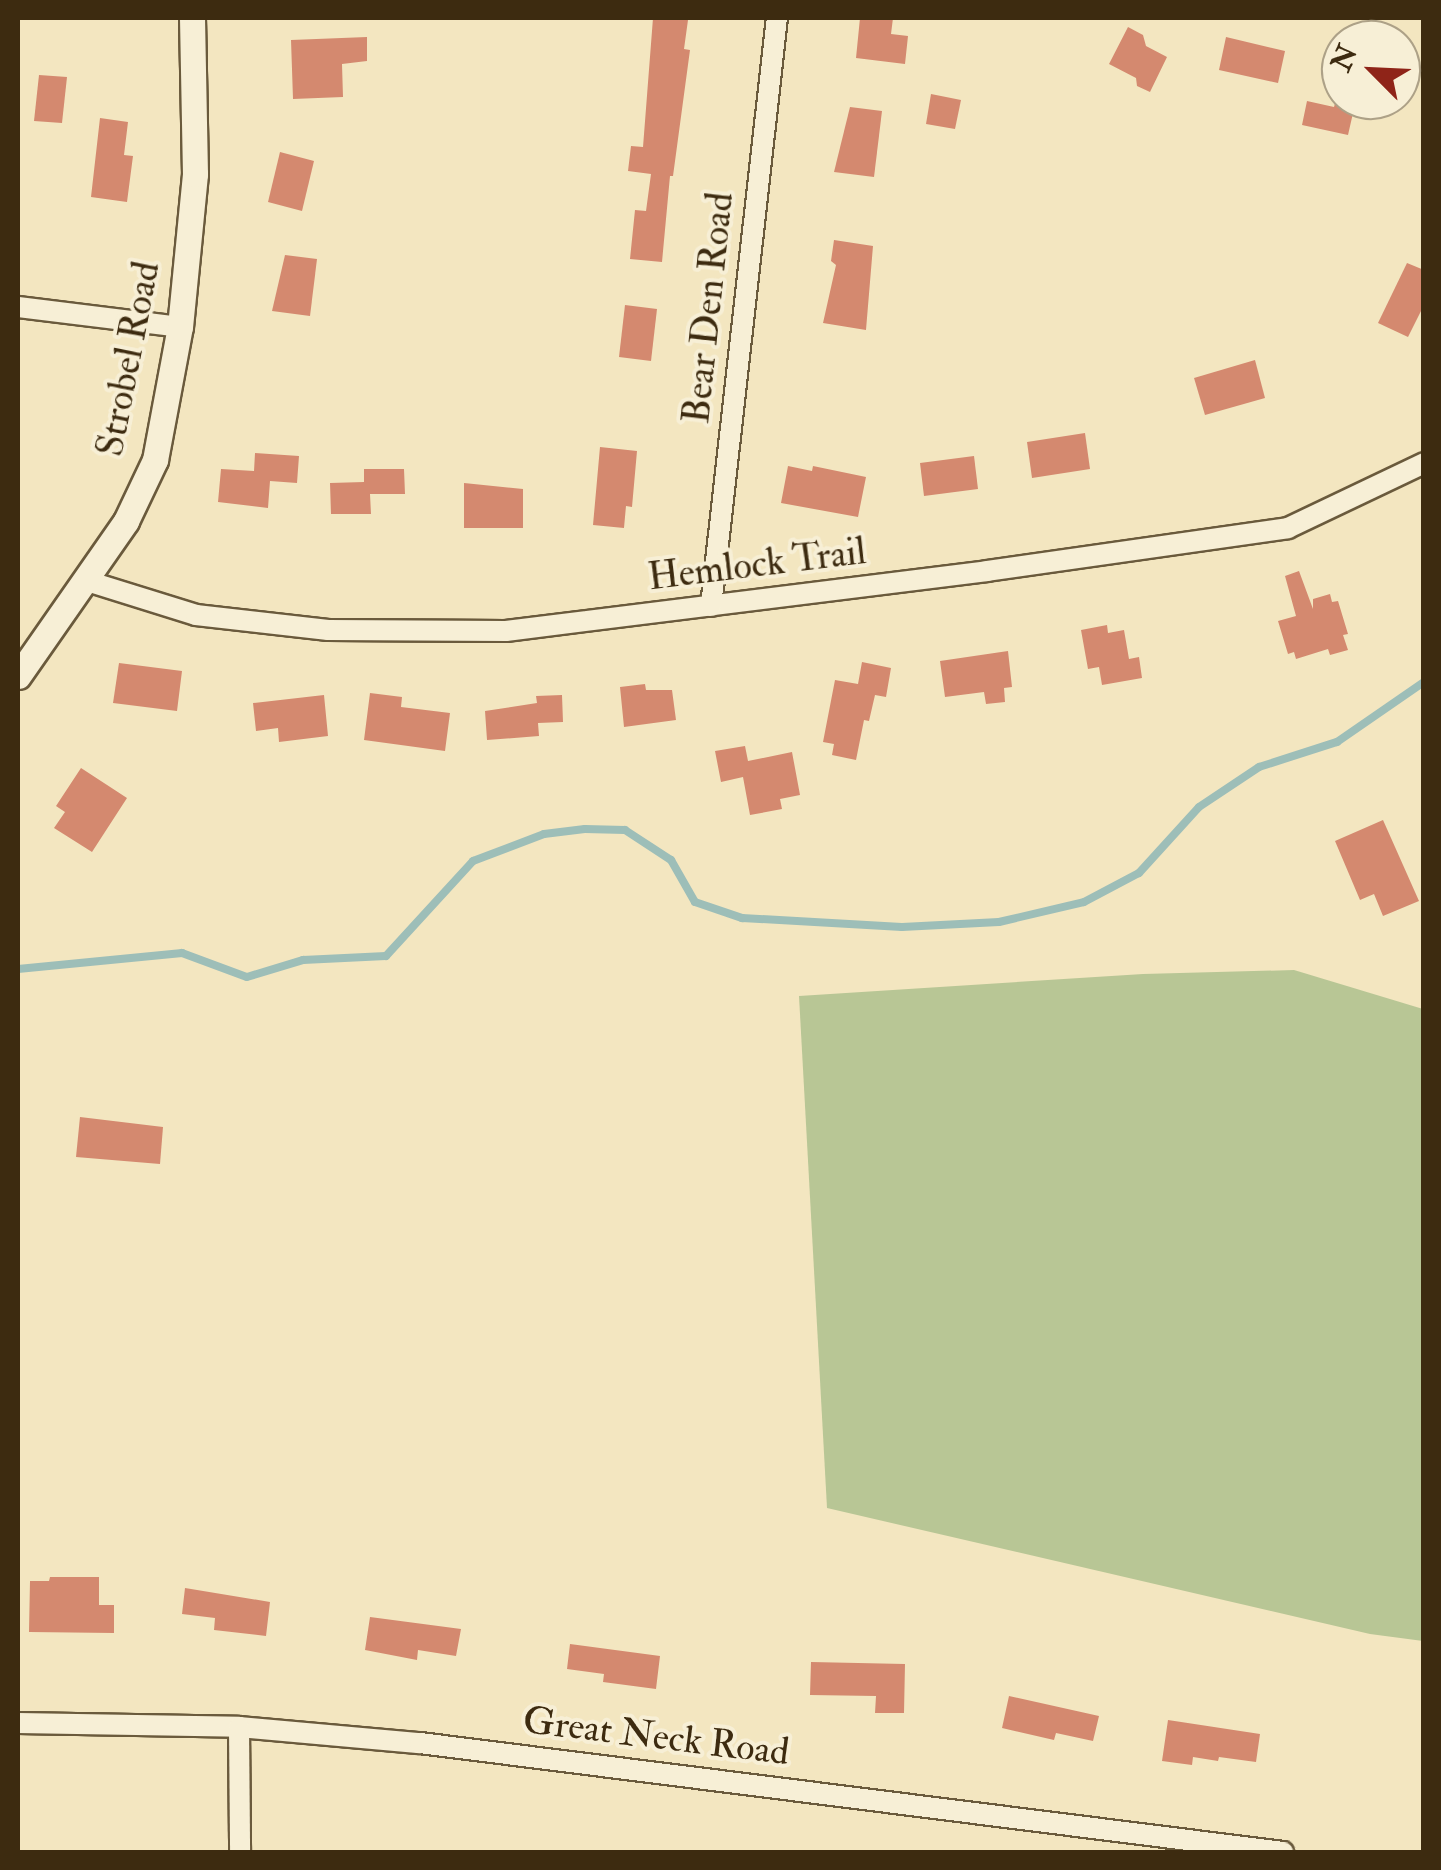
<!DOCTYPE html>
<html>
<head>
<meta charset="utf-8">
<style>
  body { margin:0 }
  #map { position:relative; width:1441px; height:1870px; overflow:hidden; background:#f3e6c0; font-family:"IM FELL Double Pica",serif }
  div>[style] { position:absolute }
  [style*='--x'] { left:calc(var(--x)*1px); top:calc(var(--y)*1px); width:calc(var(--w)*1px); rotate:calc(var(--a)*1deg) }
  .green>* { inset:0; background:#b8c695 }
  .stream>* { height:8px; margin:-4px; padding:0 4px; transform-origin:4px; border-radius:4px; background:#9dbeb8 }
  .building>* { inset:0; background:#d4896f }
  .roads { filter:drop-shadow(2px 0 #6a5a3c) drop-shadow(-2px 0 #6a5a3c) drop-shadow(0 2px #6a5a3c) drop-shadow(0 -2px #6a5a3c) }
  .minor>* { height:20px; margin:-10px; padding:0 10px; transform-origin:10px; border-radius:10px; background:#f7efd6 }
  .tertiary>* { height:25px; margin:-12.5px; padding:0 12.5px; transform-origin:12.5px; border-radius:12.5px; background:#f7efd6 }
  span { translate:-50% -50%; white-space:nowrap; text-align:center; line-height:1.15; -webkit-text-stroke:8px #f7efd6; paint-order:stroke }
  .street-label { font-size:38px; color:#3d2b10 }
  .frame { position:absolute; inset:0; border:20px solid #3d2b10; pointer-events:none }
  .north { position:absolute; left:1321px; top:20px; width:100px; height:100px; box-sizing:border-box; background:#f7efd6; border:2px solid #ada187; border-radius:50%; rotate:294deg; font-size:28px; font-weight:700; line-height:40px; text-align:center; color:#3d2b10 }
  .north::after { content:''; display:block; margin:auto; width:35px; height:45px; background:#8f2418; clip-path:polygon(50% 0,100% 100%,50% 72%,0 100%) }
</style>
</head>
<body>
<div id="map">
  <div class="green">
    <div style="clip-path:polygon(1294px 970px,1423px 1009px,1423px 1641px,1370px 1634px,827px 1508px,799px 996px,1143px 974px)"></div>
  </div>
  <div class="stream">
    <div style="--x:18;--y:969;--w:165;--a:-5.6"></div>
    <div style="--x:182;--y:953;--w:69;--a:20.3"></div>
    <div style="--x:247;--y:977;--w:59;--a:-16.9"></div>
    <div style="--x:303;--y:960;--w:83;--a:-2.8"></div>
    <div style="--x:386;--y:956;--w:129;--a:-47.5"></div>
    <div style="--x:473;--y:861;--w:76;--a:-20.8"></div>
    <div style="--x:544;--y:834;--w:41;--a:-7"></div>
    <div style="--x:585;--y:829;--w:40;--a:1.4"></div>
    <div style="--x:625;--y:830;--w:55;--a:33.1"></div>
    <div style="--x:671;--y:860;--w:48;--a:60.3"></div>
    <div style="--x:695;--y:902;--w:50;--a:18.8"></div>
    <div style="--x:742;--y:918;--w:160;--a:3.2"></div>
    <div style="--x:902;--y:927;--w:97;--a:-3"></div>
    <div style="--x:999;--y:922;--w:87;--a:-13.2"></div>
    <div style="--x:1084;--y:902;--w:62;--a:-27.8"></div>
    <div style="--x:1139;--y:873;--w:89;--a:-47.7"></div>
    <div style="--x:1199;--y:807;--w:72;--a:-33.7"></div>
    <div style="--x:1259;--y:767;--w:82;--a:-17.8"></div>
    <div style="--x:1337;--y:742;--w:106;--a:-34.6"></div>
  </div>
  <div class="building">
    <div style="clip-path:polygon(653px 18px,688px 20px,684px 49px,690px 50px,673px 176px,670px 176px,662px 262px,630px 259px,635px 210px,646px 211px,651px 174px,628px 171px,631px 146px,643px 147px)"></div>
    <div style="clip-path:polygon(860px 18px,893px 18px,891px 34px,908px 36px,905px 64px,856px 58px)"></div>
    <div style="clip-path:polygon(1128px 27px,1143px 35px,1146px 46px,1167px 57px,1150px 92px,1137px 86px,1136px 78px,1109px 64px)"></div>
    <div style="clip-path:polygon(367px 37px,367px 61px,342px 64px,343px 97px,293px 99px,291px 40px)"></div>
    <div style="clip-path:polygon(1226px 37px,1285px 51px,1278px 83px,1219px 70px)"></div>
    <div style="clip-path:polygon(39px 75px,67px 77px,62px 123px,34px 121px)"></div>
    <div style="clip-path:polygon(931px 94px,961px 100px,955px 129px,926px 124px)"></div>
    <div style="clip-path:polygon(1336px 100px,1356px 100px,1348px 135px,1302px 125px,1307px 101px,1334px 107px)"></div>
    <div style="clip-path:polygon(850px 107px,882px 111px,874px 177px,834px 172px)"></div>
    <div style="clip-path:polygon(100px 118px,128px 122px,124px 155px,133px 156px,127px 202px,91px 197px)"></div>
    <div style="clip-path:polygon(280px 152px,314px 161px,302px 211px,268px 202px)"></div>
    <div style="clip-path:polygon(834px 240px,873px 246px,866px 330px,823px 323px,836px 265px,831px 261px)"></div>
    <div style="clip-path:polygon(285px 255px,317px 259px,310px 316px,272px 311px)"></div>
    <div style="clip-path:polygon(1407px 263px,1424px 270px,1424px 305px,1408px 337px,1378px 323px)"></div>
    <div style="clip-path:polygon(625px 305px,657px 309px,651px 361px,619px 357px)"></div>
    <div style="clip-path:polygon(1255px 360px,1265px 398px,1205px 415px,1194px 378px)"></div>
    <div style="clip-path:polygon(1085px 433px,1090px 469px,1032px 478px,1027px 442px)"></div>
    <div style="clip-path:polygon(600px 447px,637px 451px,632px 507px,626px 506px,624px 528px,593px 525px)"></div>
    <div style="clip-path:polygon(255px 453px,299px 456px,297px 483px,270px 481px,268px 508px,218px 502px,221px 469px,254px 471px)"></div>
    <div style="clip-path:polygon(974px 456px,978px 489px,924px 496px,920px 463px)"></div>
    <div style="clip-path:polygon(788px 466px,812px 471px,813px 466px,866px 477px,858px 517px,781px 503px)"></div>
    <div style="clip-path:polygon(364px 469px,404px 469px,405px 494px,370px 494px,371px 514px,331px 514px,330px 483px,364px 482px)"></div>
    <div style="clip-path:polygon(464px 483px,523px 489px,523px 528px,464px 528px)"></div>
    <div style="clip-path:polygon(1299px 571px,1313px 609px,1313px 599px,1330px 594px,1332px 602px,1338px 601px,1348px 634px,1343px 635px,1348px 650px,1330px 655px,1328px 649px,1296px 659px,1294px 652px,1288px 654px,1278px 621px,1296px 616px,1285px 576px)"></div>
    <div style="clip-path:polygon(1107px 625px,1108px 633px,1124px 630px,1129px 659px,1139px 657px,1142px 678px,1102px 685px,1099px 667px,1088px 669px,1081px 630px)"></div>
    <div style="clip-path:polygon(1008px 651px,1012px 687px,1004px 688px,1005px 702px,986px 704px,984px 692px,945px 697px,940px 661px)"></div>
    <div style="clip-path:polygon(862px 662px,891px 668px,886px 697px,875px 695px,869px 721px,864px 720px,856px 760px,832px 755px,834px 744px,823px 742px,835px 680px,858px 684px)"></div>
    <div style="clip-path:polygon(119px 663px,182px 671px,177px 711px,113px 703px)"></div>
    <div style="clip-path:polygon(645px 684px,646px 690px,672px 690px,676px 720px,624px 727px,620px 687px)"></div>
    <div style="clip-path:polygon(370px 693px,402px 697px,401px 707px,450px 713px,445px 751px,364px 740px)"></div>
    <div style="clip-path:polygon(324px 695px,328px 736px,279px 742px,278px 728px,256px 731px,253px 703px)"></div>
    <div style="clip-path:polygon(562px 695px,563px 722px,538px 723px,539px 736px,487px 740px,485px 711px,537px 703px,536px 696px)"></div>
    <div style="clip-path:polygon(745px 746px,748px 761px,792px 752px,800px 795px,780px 799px,782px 809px,750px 815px,743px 777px,721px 782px,715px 751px)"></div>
    <div style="clip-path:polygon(81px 768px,127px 798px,92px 852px,54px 828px,65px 812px,56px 806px)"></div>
    <div style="clip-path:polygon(1383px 820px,1419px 901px,1383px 916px,1374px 894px,1360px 900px,1335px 841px)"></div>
    <div style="clip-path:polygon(80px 1117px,163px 1127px,160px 1164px,76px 1157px)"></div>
    <div style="clip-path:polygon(50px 1577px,99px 1577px,99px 1605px,114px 1605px,114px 1633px,29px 1632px,30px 1581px,49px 1581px)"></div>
    <div style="clip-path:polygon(185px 1588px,270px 1602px,266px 1636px,214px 1630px,215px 1618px,182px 1614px)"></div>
    <div style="clip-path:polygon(370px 1617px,461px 1629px,456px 1656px,418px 1650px,417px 1660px,365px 1650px)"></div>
    <div style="clip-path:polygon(570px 1644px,660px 1656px,656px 1689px,603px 1682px,604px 1674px,567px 1669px)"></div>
    <div style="clip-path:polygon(811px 1662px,905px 1664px,904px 1713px,875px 1713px,876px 1696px,810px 1695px)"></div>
    <div style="clip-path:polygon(1009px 1696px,1099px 1716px,1093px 1741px,1056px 1733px,1054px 1740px,1002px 1728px)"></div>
    <div style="clip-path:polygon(1168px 1720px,1260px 1734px,1256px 1762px,1219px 1757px,1218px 1761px,1193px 1757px,1192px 1765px,1162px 1761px)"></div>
  </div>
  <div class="roads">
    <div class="minor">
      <div style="--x:18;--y:307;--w:163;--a:7"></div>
      <div style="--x:87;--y:581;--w:114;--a:17.3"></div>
      <div style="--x:196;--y:615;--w:133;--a:6.5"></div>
      <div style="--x:328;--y:630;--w:178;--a:0.3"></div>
      <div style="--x:506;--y:631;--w:485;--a:-7.1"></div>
      <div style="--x:987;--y:571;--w:304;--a:-8.1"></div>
      <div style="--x:1288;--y:528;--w:151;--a:-25.5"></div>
      <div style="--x:711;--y:606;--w:592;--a:-83.6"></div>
      <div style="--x:18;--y:1723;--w:221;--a:1"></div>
      <div style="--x:239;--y:1727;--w:182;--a:5.1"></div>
      <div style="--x:420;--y:1743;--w:870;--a:7.2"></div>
      <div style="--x:239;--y:1727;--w:125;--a:89.5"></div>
    </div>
    <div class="tertiary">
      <div style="--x:18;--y:676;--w:189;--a:-55.1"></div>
      <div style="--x:126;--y:521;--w:68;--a:-64.6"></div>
      <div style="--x:155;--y:460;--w:135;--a:-79.4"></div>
      <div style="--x:180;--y:327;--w:154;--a:-84.4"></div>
      <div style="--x:195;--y:174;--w:156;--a:-91.1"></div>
    </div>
  </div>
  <div class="street-label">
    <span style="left:709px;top:308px;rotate:-84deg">Bear Den Road</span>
    <span style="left:129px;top:359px;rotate:-79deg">Strobel Road</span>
    <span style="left:757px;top:565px;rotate:-7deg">Hemlock Trail</span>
    <span style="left:656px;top:1737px;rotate:7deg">Great Neck Road</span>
  </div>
  <div class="frame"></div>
  <div class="north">N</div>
</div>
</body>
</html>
